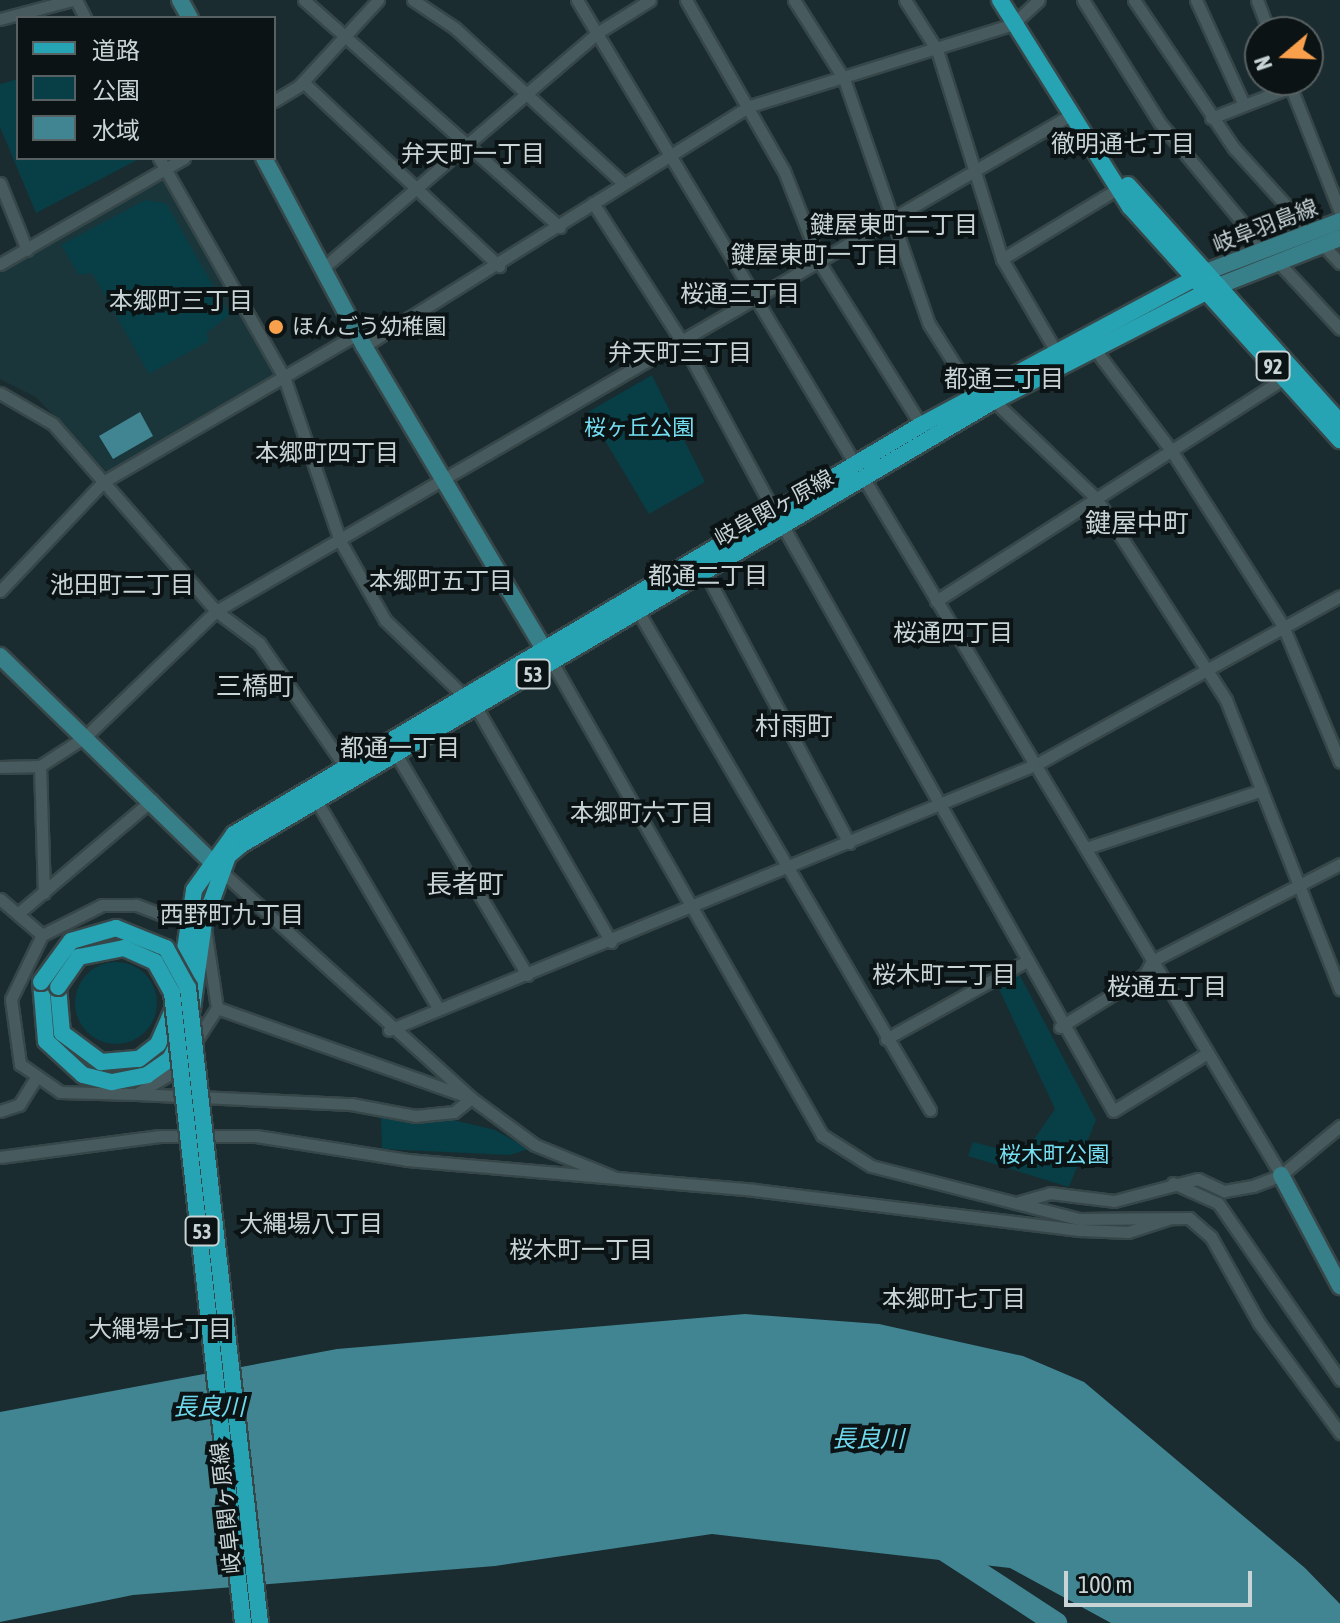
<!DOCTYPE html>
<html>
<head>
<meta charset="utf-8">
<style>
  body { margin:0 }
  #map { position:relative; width:1340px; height:1623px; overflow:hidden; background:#1a2c30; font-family:"Asap Condensed","Noto Sans JP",sans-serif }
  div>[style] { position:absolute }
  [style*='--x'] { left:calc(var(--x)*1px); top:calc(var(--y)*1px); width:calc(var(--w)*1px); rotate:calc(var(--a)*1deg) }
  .built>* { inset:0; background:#1b363b }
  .green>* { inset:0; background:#083e46 }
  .round { border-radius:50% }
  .water>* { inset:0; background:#408591 }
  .river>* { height:22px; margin:-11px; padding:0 11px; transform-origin:11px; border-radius:11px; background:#408591 }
  .roads { filter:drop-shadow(2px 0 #374749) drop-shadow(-2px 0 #374749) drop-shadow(0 2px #374749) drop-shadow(0 -2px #374749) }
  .street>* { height:11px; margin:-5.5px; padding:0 5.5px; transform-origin:5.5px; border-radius:5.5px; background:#475b5e }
  .secondary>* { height:16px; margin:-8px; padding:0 8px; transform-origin:8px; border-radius:8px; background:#377f89 }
  .primary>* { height:16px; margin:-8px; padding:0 8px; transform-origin:8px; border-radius:8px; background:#27a4b4 }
  .bridges { filter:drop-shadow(2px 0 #374749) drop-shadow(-2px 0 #374749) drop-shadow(0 2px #374749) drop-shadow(0 -2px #374749) }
  .primary-bridge>* { height:16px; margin:-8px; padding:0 8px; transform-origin:8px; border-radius:8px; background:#27a4b4 }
  .dots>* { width:22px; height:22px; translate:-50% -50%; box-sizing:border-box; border:4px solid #0b1315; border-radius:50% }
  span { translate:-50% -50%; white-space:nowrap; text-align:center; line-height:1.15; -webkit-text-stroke:8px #0b1315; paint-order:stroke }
  .shield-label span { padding:2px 6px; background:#0b1315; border:2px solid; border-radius:6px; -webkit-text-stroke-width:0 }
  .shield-label { font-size:20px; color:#c9d4d6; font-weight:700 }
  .street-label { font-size:22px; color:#c9d4d6 }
  .poi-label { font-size:22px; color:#c9d4d6 }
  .left { translate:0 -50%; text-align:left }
  .park-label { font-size:22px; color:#75dff2 }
  .neighbourhood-label { font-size:24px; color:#c9d4d6 }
  .water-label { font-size:24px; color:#6ed9ec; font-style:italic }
  .quarter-label { font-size:26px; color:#c9d4d6 }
  .legend { position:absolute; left:16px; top:16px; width:260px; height:144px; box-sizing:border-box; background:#0b1315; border:2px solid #576062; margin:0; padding:10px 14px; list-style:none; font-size:24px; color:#c9d4d6 }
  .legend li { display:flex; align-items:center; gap:16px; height:40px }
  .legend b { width:40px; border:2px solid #576062 }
  .north { position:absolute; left:1244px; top:16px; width:80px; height:80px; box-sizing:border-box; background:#0b1315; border:2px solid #576062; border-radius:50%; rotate:251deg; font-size:22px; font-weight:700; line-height:32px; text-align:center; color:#c9d4d6 }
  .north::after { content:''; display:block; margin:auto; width:28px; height:36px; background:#f9a04d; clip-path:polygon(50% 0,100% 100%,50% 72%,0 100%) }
  .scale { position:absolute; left:1064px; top:1571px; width:188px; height:36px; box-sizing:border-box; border:4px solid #c9d4d6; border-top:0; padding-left:10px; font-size:24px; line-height:28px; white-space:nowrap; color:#c9d4d6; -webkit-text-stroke:6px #0b1315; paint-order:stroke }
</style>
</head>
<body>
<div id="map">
  <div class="built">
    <div style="clip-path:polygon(163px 178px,277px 373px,108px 473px,36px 397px,0 379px,0 268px)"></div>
  </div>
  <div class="green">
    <div style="clip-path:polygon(18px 79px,18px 158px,141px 158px,36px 213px,0 127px,0 84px)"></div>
    <div style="clip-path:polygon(145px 200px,166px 203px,230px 315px,206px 333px,209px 341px,149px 374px,92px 273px,79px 275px,61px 245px)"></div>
    <div style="clip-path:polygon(652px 375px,705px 482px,649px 514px,588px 412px)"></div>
    <div class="round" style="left:75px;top:962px;width:82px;height:82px"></div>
    <div style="clip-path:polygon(1018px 972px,1096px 1120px,1069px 1187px,968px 1156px,973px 1142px,1023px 1155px,1055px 1109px,998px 987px)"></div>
    <div style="clip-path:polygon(441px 1117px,495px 1130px,529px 1149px,510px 1155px,382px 1149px,381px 1118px)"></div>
  </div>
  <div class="water">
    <div style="clip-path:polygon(140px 412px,153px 436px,113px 459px,99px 436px)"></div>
    <div style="clip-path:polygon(745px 1314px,879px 1324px,1023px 1356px,1084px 1382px,1305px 1568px,1340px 1604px,1340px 1623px,1111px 1623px,1010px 1568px,712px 1534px,495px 1566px,133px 1595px,0 1622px,0 1412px,337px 1349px)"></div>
  </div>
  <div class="river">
    <div style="--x:944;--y:1550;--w:134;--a:33.1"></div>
  </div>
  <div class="roads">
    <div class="street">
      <div style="--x:76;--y:0;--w:20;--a:63"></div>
      <div style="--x:304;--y:0;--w:342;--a:41.6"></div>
      <div style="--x:413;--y:0;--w:50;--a:33.7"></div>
      <div style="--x:455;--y:28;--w:227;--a:42.7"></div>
      <div style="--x:577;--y:0;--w:1370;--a:59.07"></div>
      <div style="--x:686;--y:0;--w:197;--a:60.2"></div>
      <div style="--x:784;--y:171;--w:101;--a:68.5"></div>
      <div style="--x:821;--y:265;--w:189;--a:58"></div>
      <div style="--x:794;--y:0;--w:93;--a:57.7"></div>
      <div style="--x:844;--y:79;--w:259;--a:70.9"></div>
      <div style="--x:929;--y:324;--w:84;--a:57.6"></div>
      <div style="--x:905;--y:0;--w:59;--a:57.4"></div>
      <div style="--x:937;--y:50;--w:219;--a:72.7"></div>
      <div style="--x:1002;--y:259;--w:103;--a:59.7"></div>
      <div style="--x:1083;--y:0;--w:145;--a:58"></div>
      <div style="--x:1160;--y:123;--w:166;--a:50.4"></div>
      <div style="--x:1134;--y:0;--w:179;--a:56"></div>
      <div style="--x:1234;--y:148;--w:115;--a:47.8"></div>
      <div style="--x:1196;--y:0;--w:115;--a:65.4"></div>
      <div style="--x:1257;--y:0;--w:34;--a:69"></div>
      <div style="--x:0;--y:19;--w:74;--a:-14.8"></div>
      <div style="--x:1288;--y:80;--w:142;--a:68.5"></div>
      <div style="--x:303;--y:82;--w:269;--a:43.2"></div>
      <div style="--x:274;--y:101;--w:29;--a:-31"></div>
      <div style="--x:299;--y:86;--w:117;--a:-47.4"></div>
      <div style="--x:1211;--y:118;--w:86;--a:-21.2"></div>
      <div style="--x:159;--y:158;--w:252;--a:60.3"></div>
      <div style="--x:284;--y:377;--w:173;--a:71.1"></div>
      <div style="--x:340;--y:541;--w:91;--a:60.3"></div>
      <div style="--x:385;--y:620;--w:112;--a:43.9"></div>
      <div style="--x:0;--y:183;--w:72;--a:68.1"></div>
      <div style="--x:593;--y:203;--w:169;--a:57.3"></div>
      <div style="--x:684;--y:345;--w:191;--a:61.6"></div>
      <div style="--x:1323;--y:245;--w:25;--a:47"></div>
      <div style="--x:1002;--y:259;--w:135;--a:-31.3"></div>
      <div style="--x:1278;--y:262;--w:91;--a:47.2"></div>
      <div style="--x:0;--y:264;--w:212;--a:-29.9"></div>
      <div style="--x:322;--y:269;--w:362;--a:-40.6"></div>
      <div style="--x:597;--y:33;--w:62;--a:-31.9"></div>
      <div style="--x:364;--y:346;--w:455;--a:-31.9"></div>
      <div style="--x:750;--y:106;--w:275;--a:-17.3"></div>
      <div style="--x:1013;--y:24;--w:35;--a:-43"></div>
      <div style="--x:1093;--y:347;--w:129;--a:52.9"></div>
      <div style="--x:1171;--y:450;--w:209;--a:57.5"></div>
      <div style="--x:1283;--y:626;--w:147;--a:67.3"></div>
      <div style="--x:0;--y:393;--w:61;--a:30.3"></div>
      <div style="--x:53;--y:424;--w:248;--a:48.9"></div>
      <div style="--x:216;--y:611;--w:54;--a:36.7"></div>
      <div style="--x:259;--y:643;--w:156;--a:55.2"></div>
      <div style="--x:994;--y:401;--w:141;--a:43.6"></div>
      <div style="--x:1096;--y:498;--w:240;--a:57.2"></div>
      <div style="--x:1226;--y:700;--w:311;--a:68.5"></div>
      <div style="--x:784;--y:528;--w:669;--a:60.56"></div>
      <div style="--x:1113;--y:1111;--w:109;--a:-31.5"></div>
      <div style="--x:705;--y:572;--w:307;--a:62"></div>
      <div style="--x:0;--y:591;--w:150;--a:-46.6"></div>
      <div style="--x:103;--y:482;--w:294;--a:-30.2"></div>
      <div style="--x:936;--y:601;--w:414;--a:-32.6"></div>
      <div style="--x:639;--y:613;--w:576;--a:59.65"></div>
      <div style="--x:552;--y:662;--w:545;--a:60.28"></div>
      <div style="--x:822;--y:1135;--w:58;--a:32.3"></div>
      <div style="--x:871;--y:1166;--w:215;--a:14.3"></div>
      <div style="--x:1079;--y:1219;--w:110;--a:-0.5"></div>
      <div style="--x:1189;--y:1218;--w:29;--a:41"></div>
      <div style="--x:1211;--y:1237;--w:98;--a:60.8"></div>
      <div style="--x:1259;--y:1323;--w:137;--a:53.6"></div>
      <div style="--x:476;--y:707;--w:271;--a:60.1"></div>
      <div style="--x:396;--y:754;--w:257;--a:59.3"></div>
      <div style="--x:40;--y:766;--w:127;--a:88.2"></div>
      <div style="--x:0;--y:767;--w:40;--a:-1.4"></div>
      <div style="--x:40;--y:766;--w:54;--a:-32.8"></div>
      <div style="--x:85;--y:737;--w:182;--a:-43.9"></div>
      <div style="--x:216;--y:611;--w:984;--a:-30.13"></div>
      <div style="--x:316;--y:800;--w:243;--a:59.6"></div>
      <div style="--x:1086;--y:848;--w:185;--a:-18.2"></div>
      <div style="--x:221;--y:871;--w:338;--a:42.2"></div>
      <div style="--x:471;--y:1098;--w:79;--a:36.3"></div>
      <div style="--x:535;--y:1145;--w:85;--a:22.1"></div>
      <div style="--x:0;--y:899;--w:55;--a:40.6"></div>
      <div style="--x:21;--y:911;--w:172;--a:-40.3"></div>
      <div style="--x:188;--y:911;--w:17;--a:152"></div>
      <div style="--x:173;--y:919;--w:40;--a:-159"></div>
      <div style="--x:136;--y:905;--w:34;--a:180"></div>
      <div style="--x:102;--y:905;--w:67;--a:153.4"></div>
      <div style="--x:42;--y:935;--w:71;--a:115.8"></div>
      <div style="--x:11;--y:999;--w:66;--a:82.1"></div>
      <div style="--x:20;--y:1064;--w:49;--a:35"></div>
      <div style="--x:60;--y:1092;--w:76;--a:1.5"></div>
      <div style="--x:136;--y:1094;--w:48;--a:-30.3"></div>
      <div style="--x:177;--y:1070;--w:74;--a:-57.2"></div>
      <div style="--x:217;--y:1008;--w:269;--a:19.5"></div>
      <div style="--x:204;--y:922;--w:87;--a:81.4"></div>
      <div style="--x:1060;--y:1027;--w:100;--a:-31.9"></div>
      <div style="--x:1145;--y:974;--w:15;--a:-62"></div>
      <div style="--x:1152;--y:961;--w:212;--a:-27.3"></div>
      <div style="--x:389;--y:1030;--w:700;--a:-22.32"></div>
      <div style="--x:1037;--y:764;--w:346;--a:-29"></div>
      <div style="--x:886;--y:1039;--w:157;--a:-29"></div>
      <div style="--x:136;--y:1094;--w:215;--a:2.7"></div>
      <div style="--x:351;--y:1104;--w:65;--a:10.6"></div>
      <div style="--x:415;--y:1116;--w:39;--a:-6"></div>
      <div style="--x:454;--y:1112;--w:22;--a:-39"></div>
      <div style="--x:0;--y:1111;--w:20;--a:-18"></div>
      <div style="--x:19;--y:1105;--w:31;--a:-58"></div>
      <div style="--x:0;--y:1157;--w:161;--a:-7.5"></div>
      <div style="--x:160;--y:1136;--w:96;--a:0"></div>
      <div style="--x:256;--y:1136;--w:153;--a:9"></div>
      <div style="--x:407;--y:1160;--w:348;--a:4.9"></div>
      <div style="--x:754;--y:1190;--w:330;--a:7"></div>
      <div style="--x:1082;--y:1230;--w:46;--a:2.5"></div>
      <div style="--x:1128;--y:1232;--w:45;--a:-18"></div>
      <div style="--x:1173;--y:1183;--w:49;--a:24"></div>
      <div style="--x:1218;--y:1203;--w:215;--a:55.4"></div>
      <div style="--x:1019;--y:1202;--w:32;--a:-16"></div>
      <div style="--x:1050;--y:1193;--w:64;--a:7.1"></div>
      <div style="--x:1114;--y:1201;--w:87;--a:-14.7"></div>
      <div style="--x:1198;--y:1179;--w:29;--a:25"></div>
      <div style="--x:1224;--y:1191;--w:29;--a:-10"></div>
      <div style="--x:1253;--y:1186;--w:30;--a:-21"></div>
      <div style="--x:1281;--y:1175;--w:77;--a:-39.7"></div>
    </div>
    <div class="secondary">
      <div style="--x:180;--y:0;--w:21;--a:61"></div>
      <div style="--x:264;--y:158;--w:213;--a:62"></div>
      <div style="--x:364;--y:346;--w:366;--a:59.3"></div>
      <div style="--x:1206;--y:272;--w:143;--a:-20.8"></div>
      <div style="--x:1218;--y:286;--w:131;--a:-21.5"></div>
      <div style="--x:0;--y:656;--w:308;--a:44.2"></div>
      <div style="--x:1281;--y:1175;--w:126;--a:62"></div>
    </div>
    <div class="primary">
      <div style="--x:1000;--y:0;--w:244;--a:57.9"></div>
      <div style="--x:1130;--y:207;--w:314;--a:48"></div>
      <div style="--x:1128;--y:185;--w:318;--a:48.2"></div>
      <div style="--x:41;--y:982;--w:59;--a:85.2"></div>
      <div style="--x:46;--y:1041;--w:50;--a:42.6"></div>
      <div style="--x:83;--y:1075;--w:30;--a:14"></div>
      <div style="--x:112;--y:1082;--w:36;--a:-11"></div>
      <div style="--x:147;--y:1075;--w:28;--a:-35"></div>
      <div style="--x:170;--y:1059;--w:24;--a:-62"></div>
      <div style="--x:180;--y:982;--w:93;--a:-81.3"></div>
      <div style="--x:194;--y:890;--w:69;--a:-54.5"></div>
      <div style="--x:234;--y:834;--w:800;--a:-30.77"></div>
      <div style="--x:921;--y:425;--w:323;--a:-28.2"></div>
      <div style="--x:58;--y:987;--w:46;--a:85"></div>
      <div style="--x:62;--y:1033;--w:49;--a:36.6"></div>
      <div style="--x:101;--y:1062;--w:38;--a:-5"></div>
      <div style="--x:139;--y:1059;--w:24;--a:-38"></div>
      <div style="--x:158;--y:1044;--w:43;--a:-66.4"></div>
      <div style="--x:192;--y:1009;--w:88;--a:-82.1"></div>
      <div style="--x:204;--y:922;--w:70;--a:-70"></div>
      <div style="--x:228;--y:856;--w:17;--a:-40"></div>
      <div style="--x:241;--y:845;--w:874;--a:-30.53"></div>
      <div style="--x:994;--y:401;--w:252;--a:-27.2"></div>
    </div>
  </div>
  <div class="bridges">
    <div class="primary-bridge">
      <div style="--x:41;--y:982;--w:51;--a:-53.8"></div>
      <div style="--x:71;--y:941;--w:47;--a:-16.1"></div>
      <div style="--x:116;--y:928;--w:54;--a:21.8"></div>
      <div style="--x:166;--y:948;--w:46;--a:61.2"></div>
      <div style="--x:188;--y:988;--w:639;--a:83.53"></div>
      <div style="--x:58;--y:987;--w:37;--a:-55"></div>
      <div style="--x:79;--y:957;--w:46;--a:-11.3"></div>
      <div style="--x:124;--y:948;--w:34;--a:24"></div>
      <div style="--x:155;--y:962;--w:35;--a:61"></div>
      <div style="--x:172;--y:993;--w:634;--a:83.57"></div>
    </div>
  </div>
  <div class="dots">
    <div style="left:276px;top:327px;background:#f9a04d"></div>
  </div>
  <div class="shield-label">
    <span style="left:1273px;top:366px">92</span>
    <span style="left:533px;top:674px">53</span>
    <span style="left:202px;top:1231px">53</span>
  </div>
  <div class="street-label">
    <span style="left:1265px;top:226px;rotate:-21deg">岐阜羽島線</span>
    <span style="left:774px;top:508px;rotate:-29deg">岐阜関ヶ原線</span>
    <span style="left:226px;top:1508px;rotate:-96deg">岐阜関ヶ原線</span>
  </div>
  <div class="poi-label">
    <span class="left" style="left:292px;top:327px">ほんごう幼稚園</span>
  </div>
  <div class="park-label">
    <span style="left:639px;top:428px">桜ヶ丘公園</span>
    <span style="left:1054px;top:1155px">桜木町公園</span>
  </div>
  <div class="neighbourhood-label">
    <span style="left:1123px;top:144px">徹明通七丁目</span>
    <span style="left:473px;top:154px">弁天町一丁目</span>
    <span style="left:894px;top:225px">鍵屋東町二丁目</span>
    <span style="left:815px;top:255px">鍵屋東町一丁目</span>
    <span style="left:740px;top:294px">桜通三丁目</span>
    <span style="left:181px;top:301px">本郷町三丁目</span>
    <span style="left:680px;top:353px">弁天町三丁目</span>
    <span style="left:1004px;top:379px">都通三丁目</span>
    <span style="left:327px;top:453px">本郷町四丁目</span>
    <span style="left:708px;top:576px">都通二丁目</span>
    <span style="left:441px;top:581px">本郷町五丁目</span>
    <span style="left:122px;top:585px">池田町二丁目</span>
    <span style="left:953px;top:633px">桜通四丁目</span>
    <span style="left:400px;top:748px">都通一丁目</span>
    <span style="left:642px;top:813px">本郷町六丁目</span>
    <span style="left:232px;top:915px">西野町九丁目</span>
    <span style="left:944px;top:975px">桜木町二丁目</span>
    <span style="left:1167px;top:987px">桜通五丁目</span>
    <span style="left:311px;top:1224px">大縄場八丁目</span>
    <span style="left:581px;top:1250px">桜木町一丁目</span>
    <span style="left:954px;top:1299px">本郷町七丁目</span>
    <span style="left:160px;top:1329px">大縄場七丁目</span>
  </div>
  <div class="water-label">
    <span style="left:209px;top:1407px">長良川</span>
    <span style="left:868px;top:1439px">長良川</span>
  </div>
  <div class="quarter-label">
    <span style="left:1137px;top:524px">鍵屋中町</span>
    <span style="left:255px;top:687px">三橋町</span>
    <span style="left:794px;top:727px">村雨町</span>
    <span style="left:465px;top:885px">長者町</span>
  </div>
  <ul class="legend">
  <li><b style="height:10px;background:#27a4b4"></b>道路</li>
  <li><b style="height:22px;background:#083e46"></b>公園</li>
  <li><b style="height:22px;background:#408591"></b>水域</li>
  </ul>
  <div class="north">N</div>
  <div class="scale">100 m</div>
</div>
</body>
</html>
